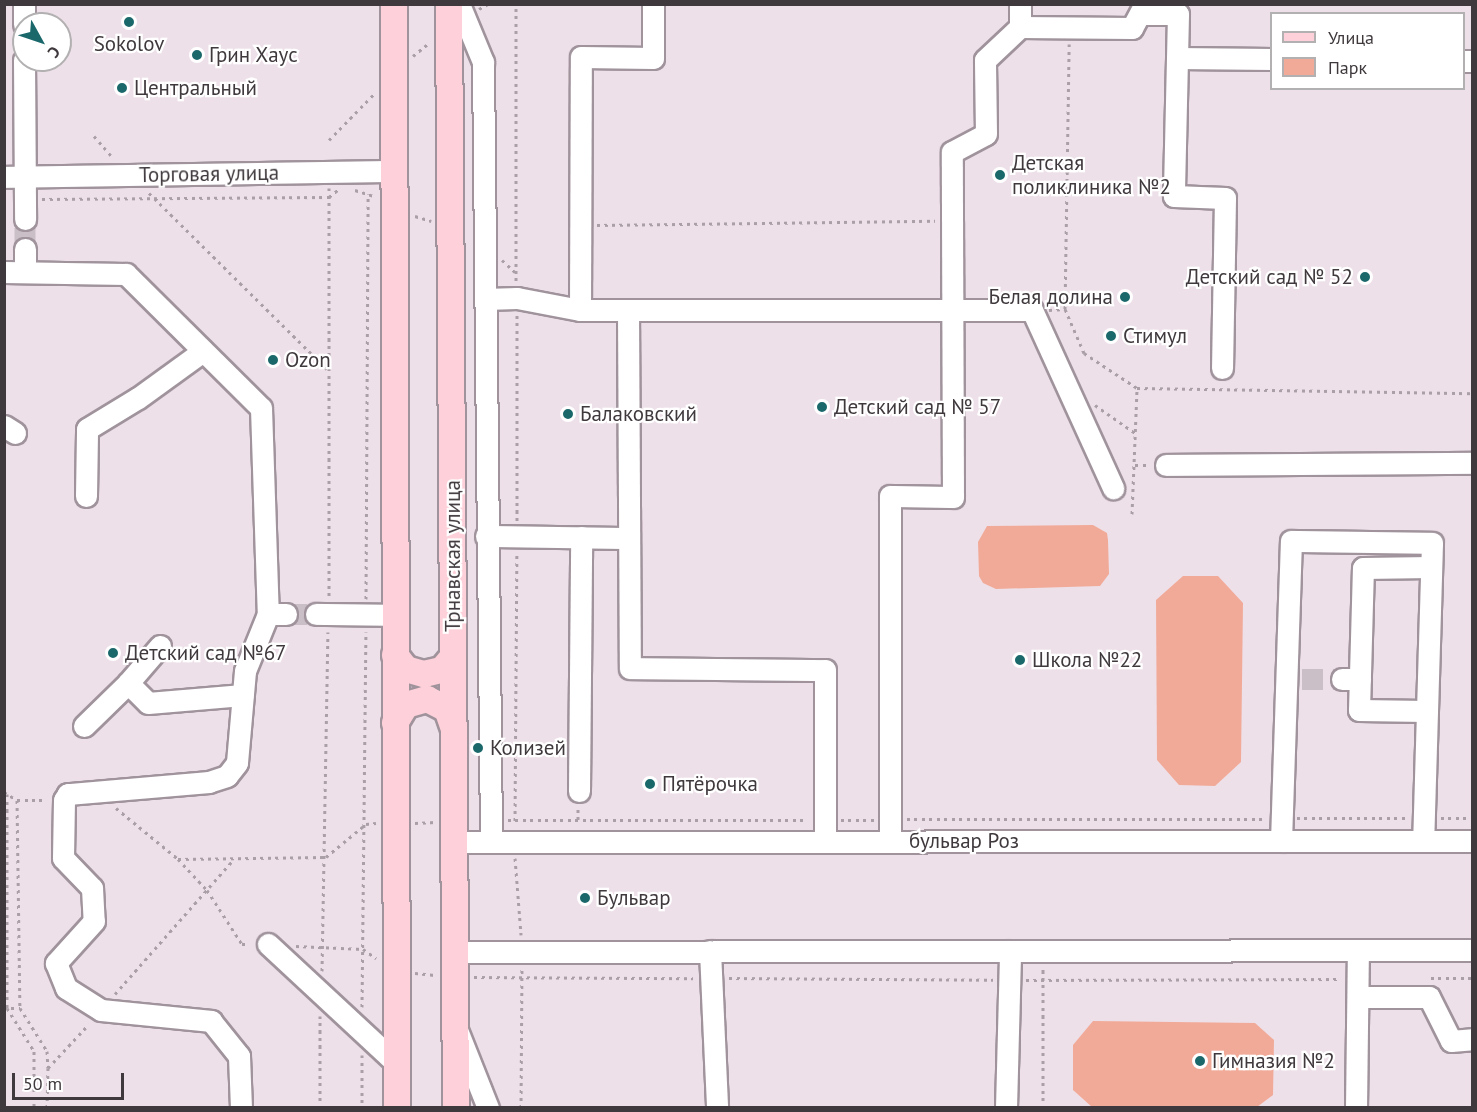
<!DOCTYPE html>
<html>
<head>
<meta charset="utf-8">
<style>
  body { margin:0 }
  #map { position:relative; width:1477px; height:1112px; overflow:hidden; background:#eee0e9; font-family:"PT Sans",sans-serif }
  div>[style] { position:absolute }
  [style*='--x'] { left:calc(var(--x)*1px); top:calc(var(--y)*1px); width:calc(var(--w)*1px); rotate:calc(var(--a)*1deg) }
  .green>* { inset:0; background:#f1aa98 }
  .minor-tunnel>* { height:21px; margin-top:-10.5px; transform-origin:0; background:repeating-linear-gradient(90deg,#cbbfc7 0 21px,transparent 0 31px) }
  .path>* { height:3px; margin-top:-1.5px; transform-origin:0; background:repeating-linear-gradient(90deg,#aa9fa6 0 3px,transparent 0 7.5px) }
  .roads { filter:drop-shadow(2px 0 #a0939c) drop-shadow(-2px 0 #a0939c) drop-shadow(0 2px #a0939c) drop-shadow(0 -2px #a0939c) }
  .minor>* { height:21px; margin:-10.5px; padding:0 10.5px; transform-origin:10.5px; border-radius:10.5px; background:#fff }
  .major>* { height:26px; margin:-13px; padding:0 13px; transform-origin:13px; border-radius:13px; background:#fed0d9 }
  .dots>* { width:16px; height:16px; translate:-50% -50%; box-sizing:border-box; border:3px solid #fff; border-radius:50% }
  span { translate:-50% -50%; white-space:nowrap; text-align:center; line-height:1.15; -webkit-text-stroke:4.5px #fff; paint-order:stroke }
  .poi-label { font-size:21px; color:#3f393d }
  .left { translate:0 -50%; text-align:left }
  .right { translate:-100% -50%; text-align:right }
  .street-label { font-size:21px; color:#3f393d }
  .frame { position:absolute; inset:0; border:6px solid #3f393d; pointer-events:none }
  .legend { position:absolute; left:1270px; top:12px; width:195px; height:78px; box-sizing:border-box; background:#fff; border:2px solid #b2b0b1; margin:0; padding:8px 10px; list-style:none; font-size:18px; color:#3f393d }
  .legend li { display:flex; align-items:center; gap:12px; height:30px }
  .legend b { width:30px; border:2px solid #b2b0b1 }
  .north { position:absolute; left:12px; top:12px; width:60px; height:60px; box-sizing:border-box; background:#fff; border:2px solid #b2b0b1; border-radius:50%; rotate:130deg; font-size:16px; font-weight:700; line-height:24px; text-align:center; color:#3f393d }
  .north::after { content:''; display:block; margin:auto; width:21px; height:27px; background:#1b686b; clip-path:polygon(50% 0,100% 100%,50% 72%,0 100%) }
  .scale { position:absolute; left:12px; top:1073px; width:112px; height:27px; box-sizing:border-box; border:3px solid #3f393d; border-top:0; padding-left:8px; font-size:18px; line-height:21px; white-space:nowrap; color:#3f393d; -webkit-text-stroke:4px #fff; paint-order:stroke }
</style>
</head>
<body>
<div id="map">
  <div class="green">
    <div style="clip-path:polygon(1093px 525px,1107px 533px,1108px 540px,1109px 574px,1100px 586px,996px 589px,983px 583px,979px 576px,978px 542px,987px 526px)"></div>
    <div style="clip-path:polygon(1183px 576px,1218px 576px,1243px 603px,1241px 762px,1215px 786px,1179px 785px,1157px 760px,1156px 600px)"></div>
    <div style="clip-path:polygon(1093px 1021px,1255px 1023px,1274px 1040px,1273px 1095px,1257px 1107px,1092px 1107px,1073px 1090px,1073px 1045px)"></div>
  </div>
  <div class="minor-tunnel">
    <div style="--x:25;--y:249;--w:30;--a:-90"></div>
    <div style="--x:286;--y:614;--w:30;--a:0"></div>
    <div style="--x:1302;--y:679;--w:40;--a:0"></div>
  </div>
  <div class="path">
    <div style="--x:479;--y:9;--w:10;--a:-29"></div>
    <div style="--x:413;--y:56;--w:21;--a:-39"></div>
    <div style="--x:94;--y:136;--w:28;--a:49"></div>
    <div style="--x:329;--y:140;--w:64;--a:-45.6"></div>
    <div style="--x:355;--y:190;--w:20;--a:18"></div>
    <div style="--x:149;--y:193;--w:255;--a:44.7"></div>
    <div style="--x:42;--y:199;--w:287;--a:-0.4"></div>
    <div style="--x:329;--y:197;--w:13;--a:-39"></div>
    <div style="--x:415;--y:216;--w:17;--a:17"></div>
    <div style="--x:597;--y:225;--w:338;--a:-0.7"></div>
    <div style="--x:502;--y:260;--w:18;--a:43"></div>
    <div style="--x:516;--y:281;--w:277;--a:-90"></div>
    <div style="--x:1065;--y:309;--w:48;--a:66.6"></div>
    <div style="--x:1084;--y:353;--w:64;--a:33.4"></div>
    <div style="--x:1049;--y:310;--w:16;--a:-4"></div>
    <div style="--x:1065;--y:309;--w:265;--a:-89.1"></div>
    <div style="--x:517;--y:315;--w:206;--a:90"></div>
    <div style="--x:1095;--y:405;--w:49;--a:35"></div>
    <div style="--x:1135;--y:465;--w:14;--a:0"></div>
    <div style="--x:1132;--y:514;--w:126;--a:-87.7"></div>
    <div style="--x:1137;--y:388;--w:335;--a:0.9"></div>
    <div style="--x:329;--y:596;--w:408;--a:-90"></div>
    <div style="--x:366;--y:599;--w:405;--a:-89.7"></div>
    <div style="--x:4;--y:792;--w:15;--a:32"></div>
    <div style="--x:17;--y:800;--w:30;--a:0"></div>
    <div style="--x:7;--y:794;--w:214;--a:90"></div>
    <div style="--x:7;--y:1008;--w:51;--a:57.9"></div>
    <div style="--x:34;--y:1051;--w:57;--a:90"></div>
    <div style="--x:17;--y:800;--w:208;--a:89.2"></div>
    <div style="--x:20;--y:1008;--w:51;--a:57.9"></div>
    <div style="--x:47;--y:1051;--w:17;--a:87"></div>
    <div style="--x:116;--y:808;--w:80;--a:39.4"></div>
    <div style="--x:178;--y:859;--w:148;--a:-0.8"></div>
    <div style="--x:326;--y:857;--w:52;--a:-39.5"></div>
    <div style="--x:366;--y:824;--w:10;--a:-6"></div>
    <div style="--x:1297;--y:818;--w:111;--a:0"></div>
    <div style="--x:1441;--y:818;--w:31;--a:0"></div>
    <div style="--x:907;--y:819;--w:357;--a:0"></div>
    <div style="--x:508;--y:820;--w:300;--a:0"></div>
    <div style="--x:578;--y:820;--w:13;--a:-90"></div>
    <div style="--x:841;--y:820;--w:33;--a:0"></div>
    <div style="--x:515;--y:821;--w:266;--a:-89.6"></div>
    <div style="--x:415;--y:823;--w:21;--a:-3"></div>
    <div style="--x:515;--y:858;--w:77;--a:85.5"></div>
    <div style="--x:178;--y:859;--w:42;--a:46.9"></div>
    <div style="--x:207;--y:890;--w:64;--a:57.1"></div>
    <div style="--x:242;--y:944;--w:8;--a:0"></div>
    <div style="--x:296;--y:946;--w:67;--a:2.6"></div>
    <div style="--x:363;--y:949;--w:16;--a:35"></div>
    <div style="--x:322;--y:971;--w:339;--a:-89"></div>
    <div style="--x:415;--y:973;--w:20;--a:6"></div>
    <div style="--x:474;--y:977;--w:219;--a:0.3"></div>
    <div style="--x:729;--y:978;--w:264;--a:0.4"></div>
    <div style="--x:1431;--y:978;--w:41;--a:0"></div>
    <div style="--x:1026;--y:980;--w:315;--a:-0.2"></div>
    <div style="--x:115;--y:994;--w:179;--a:-48.6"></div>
    <div style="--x:362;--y:1007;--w:375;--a:-89.4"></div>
    <div style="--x:4;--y:1008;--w:16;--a:0"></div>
    <div style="--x:362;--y:1055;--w:53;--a:90"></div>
    <div style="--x:47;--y:1108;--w:40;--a:-88.6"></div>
    <div style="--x:48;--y:1068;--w:60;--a:-47"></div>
    <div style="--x:320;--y:1108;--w:92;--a:-90"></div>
    <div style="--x:521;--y:1108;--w:140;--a:-89.6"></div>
    <div style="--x:1043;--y:1108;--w:140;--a:-90"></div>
  </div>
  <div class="roads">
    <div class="minor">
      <div style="--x:24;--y:4;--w:20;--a:90"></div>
      <div style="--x:459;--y:4;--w:63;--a:67.5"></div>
      <div style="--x:483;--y:62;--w:780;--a:89.41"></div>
      <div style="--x:1140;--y:14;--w:38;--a:0"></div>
      <div style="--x:1178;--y:14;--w:182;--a:91.3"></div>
      <div style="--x:1174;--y:196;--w:51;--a:2.2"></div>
      <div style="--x:1225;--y:198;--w:170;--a:91"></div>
      <div style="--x:1020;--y:27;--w:112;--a:0.5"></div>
      <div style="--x:1132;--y:28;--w:27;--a:-62"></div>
      <div style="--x:1177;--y:58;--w:95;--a:0.6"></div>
      <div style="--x:24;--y:60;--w:159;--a:89.6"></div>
      <div style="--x:1464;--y:61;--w:8;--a:0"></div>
      <div style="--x:4;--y:177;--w:390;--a:-0.9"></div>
      <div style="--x:4;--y:272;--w:122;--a:0.9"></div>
      <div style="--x:126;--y:274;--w:190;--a:44.8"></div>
      <div style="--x:261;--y:408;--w:206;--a:88.1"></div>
      <div style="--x:268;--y:614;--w:61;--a:112"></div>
      <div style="--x:245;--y:671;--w:92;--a:95"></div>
      <div style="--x:237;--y:763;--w:16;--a:128"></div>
      <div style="--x:227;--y:776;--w:19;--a:162"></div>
      <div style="--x:209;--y:782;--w:142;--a:175.1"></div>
      <div style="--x:68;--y:794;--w:7;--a:124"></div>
      <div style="--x:64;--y:800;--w:58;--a:91"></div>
      <div style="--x:63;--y:858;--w:42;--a:46"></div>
      <div style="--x:92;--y:888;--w:33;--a:87"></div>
      <div style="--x:94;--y:921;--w:57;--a:132.1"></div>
      <div style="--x:56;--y:963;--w:27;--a:68"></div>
      <div style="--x:66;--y:988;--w:41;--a:32.2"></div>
      <div style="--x:101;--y:1010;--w:111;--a:5.7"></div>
      <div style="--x:211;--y:1021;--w:45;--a:51.3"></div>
      <div style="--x:239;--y:1056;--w:52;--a:87.8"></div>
      <div style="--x:25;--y:272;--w:23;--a:-90"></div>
      <div style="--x:485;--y:299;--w:32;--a:-2"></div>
      <div style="--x:517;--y:298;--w:64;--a:10.8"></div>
      <div style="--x:580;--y:310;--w:452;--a:0"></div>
      <div style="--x:1032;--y:310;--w:196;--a:65.5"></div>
      <div style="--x:580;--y:310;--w:253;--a:-89.8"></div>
      <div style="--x:581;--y:57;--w:72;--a:0.8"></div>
      <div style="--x:653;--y:58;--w:54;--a:-90"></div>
      <div style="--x:628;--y:310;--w:358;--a:89.7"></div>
      <div style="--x:630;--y:668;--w:195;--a:0.6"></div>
      <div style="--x:825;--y:670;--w:171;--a:90"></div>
      <div style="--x:4;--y:426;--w:13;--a:32"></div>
      <div style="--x:1166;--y:465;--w:306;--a:-0.4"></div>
      <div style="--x:86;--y:496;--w:67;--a:-89.1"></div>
      <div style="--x:87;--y:429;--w:60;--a:-31.3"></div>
      <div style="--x:138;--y:398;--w:80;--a:-35.9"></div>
      <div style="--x:486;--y:536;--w:143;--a:0.8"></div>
      <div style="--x:268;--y:614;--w:18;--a:0"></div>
      <div style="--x:316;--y:614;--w:79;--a:0.7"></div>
      <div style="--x:160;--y:646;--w:49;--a:130.9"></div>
      <div style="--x:128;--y:683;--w:28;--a:45"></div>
      <div style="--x:148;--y:703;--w:95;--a:-4.8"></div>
      <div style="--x:1342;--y:679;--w:18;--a:0"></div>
      <div style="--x:1426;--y:711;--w:67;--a:-179.1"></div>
      <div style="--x:1359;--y:710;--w:142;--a:-88.4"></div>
      <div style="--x:1363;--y:568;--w:68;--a:-0.8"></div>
      <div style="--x:84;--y:726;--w:62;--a:-44.3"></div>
      <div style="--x:579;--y:791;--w:254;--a:-89.5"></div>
      <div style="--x:890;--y:841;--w:345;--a:-90"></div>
      <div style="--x:890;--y:496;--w:63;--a:0.9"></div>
      <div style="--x:953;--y:497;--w:345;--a:-90.2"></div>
      <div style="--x:952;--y:152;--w:38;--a:-28"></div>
      <div style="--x:986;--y:134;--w:74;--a:-90.8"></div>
      <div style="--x:985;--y:60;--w:48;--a:-43.3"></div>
      <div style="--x:1020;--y:27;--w:23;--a:-90"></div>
      <div style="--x:1281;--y:841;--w:300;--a:-88.1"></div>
      <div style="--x:1291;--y:541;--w:141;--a:0.8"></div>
      <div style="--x:1432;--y:543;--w:298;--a:91.7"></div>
      <div style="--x:455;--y:842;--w:1017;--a:-0.06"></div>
      <div style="--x:268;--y:944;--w:175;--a:42.9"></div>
      <div style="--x:710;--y:951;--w:157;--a:87.4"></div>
      <div style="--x:455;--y:952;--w:1017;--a:-0.11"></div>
      <div style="--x:1359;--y:997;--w:70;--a:0"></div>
      <div style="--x:1429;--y:997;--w:49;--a:63.4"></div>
      <div style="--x:1451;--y:1041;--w:21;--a:-5"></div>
      <div style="--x:457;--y:1030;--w:84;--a:68.3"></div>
      <div style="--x:1006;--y:1108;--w:157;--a:-88.5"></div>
      <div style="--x:1356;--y:1108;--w:158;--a:-89.3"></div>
    </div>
    <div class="major">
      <div style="--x:394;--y:4;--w:1104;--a:89.84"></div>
      <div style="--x:449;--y:4;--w:1104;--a:89.64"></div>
      <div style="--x:395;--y:655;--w:18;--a:52"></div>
      <div style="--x:406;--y:669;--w:19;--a:16"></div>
      <div style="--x:424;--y:674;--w:18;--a:-13"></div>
      <div style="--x:442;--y:670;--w:17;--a:-50"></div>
      <div style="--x:395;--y:723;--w:21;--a:-59"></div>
      <div style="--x:406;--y:705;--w:22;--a:-16"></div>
      <div style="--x:427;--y:699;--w:22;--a:27"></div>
      <div style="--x:447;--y:709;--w:21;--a:71"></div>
    </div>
  </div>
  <div class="dots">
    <div style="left:129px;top:22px;background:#1b686b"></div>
    <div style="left:197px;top:55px;background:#1b686b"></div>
    <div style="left:122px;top:88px;background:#1b686b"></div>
    <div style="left:1000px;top:175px;background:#1b686b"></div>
    <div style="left:1365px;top:277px;background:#1b686b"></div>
    <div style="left:1125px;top:297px;background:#1b686b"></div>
    <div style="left:1111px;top:336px;background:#1b686b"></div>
    <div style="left:273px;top:360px;background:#1b686b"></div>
    <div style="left:822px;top:407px;background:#1b686b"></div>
    <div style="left:568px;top:414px;background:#1b686b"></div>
    <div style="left:113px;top:653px;background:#1b686b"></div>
    <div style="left:1020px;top:660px;background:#1b686b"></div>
    <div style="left:478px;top:748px;background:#1b686b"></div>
    <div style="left:650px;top:784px;background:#1b686b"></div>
    <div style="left:585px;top:898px;background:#1b686b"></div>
    <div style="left:1200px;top:1061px;background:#1b686b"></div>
  </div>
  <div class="poi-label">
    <span style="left:129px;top:44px">Sokolov</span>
    <span class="left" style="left:209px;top:55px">Грин Хаус</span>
    <span class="left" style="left:134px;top:88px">Центральный</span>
    <span class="left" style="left:1012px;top:175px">Детская<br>поликлиника №2</span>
    <span class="right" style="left:1353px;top:277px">Детский сад № 52</span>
    <span class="right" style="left:1113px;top:297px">Белая долина</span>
    <span class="left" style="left:1123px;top:336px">Стимул</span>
    <span class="left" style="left:285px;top:360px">Ozon</span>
    <span class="left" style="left:834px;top:407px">Детский сад № 57</span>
    <span class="left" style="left:580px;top:414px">Балаковский</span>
    <span class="left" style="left:125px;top:653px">Детский сад №67</span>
    <span class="left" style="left:1032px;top:660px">Школа №22</span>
    <span class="left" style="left:490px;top:748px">Колизей</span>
    <span class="left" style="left:662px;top:784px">Пятёрочка</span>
    <span class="left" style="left:597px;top:898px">Бульвар</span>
    <span class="left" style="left:1212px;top:1061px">Гимназия №2</span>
  </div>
  <div class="street-label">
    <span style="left:209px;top:174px;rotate:-1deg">Торговая улица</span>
    <span style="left:453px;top:556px;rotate:-90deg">Трнавская улица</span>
    <span style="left:964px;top:841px">бульвар Роз</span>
  </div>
  <div class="frame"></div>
  <ul class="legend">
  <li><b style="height:8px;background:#fed0d9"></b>Улица</li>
  <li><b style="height:16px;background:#f1aa98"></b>Парк</li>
  </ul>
  <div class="north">С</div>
  <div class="scale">50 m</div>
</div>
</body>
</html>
